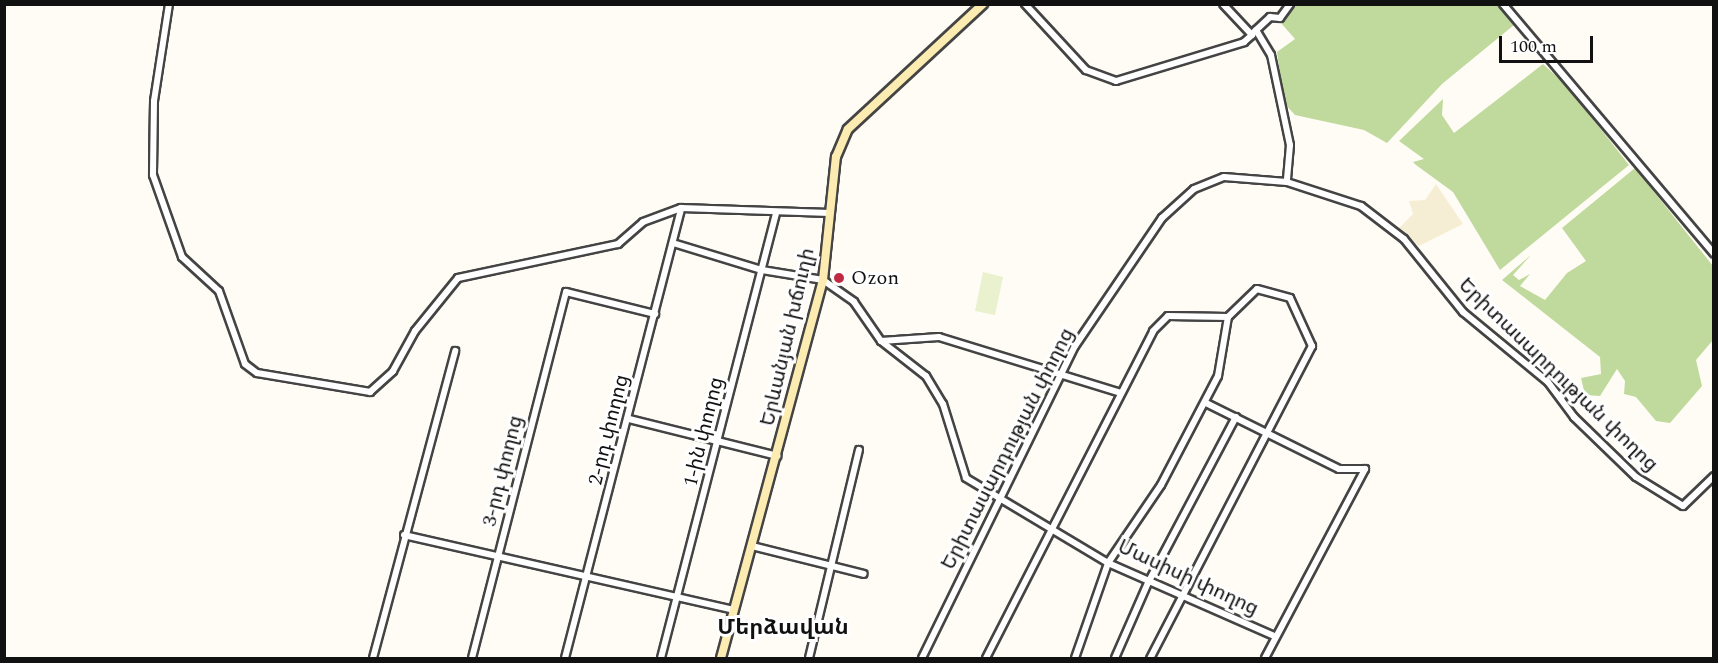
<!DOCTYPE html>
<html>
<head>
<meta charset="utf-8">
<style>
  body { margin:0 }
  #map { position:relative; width:1718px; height:663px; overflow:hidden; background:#fffcf5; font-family:Spectral,"Noto Sans Armenian",serif }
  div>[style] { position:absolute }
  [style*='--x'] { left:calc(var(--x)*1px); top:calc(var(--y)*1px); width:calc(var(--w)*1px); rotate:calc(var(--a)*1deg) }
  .farmland>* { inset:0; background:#f5eed4 }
  .forest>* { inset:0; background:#c0da9d }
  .pitch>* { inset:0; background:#e9f1cf }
  .roads { filter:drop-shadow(2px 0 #444) drop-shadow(-2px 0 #444) drop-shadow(0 2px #444) drop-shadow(0 -2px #444) }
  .minor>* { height:6px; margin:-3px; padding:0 3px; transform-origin:3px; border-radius:3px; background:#fff }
  .secondary>* { height:8px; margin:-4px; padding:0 4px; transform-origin:4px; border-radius:4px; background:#fdecb1 }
  .dots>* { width:16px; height:16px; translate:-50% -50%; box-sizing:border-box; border:3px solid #fff; border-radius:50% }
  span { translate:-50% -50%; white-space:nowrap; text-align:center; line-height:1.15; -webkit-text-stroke:6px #fff; paint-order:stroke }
  .poi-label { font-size:20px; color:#111 }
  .left { translate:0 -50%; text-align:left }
  .street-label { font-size:20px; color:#111 }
  .quarter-label { font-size:22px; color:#111; font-weight:700 }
  .frame { position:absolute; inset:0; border:6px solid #111; pointer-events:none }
  .scale { position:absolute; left:1499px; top:36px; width:94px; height:27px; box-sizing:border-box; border:3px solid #111; border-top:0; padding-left:8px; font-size:18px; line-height:21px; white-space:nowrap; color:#111; -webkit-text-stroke:4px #fff; paint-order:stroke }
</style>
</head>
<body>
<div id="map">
  <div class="farmland">
    <div style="clip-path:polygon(1436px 184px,1463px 224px,1419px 246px,1398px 229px,1413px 214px,1409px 201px,1425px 200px)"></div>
  </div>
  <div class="forest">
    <div style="clip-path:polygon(1294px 5px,1498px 5px,1514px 25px,1442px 84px,1387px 143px,1364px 130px,1295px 115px,1284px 103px,1277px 52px,1295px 39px,1281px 23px)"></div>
    <div style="clip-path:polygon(1543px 64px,1566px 85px,1629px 165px,1500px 270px,1453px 192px,1416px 165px,1413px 162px,1424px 159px,1399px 141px,1443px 99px,1442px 115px,1454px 133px)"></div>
    <div style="clip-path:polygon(1635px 168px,1713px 266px,1713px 340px,1696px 360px,1702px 386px,1670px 423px,1656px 421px,1636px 397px,1624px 394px,1625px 381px,1617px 369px,1600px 396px,1585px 395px,1581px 378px,1601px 374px,1600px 357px,1502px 280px,1531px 255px,1513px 275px,1519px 280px,1530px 274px,1520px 286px,1545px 300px,1567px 273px,1586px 261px,1562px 228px)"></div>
  </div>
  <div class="pitch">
    <div style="clip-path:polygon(983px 272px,1003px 277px,995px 315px,975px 311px)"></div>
  </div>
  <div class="roads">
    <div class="minor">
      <div style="--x:169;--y:4;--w:98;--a:98.8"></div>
      <div style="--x:154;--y:101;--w:74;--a:90.8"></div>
      <div style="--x:153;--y:175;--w:87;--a:70.5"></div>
      <div style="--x:182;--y:257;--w:50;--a:42.6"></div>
      <div style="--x:219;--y:291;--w:77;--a:70.4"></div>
      <div style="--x:245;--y:364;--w:15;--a:37"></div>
      <div style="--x:257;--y:373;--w:115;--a:9.5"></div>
      <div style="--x:370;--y:392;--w:31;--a:-42"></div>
      <div style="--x:393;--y:371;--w:46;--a:-61.2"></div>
      <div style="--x:415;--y:331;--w:68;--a:-50.9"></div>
      <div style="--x:458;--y:278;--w:164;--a:-12"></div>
      <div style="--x:618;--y:244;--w:33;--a:-41"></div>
      <div style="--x:643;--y:222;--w:40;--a:-20.2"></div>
      <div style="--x:681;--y:208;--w:149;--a:1.9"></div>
      <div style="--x:1025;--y:4;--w:90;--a:47.3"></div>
      <div style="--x:1086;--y:70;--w:32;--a:20"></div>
      <div style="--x:1116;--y:81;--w:134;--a:-16.9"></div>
      <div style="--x:1244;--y:42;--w:11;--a:-41"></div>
      <div style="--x:1252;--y:35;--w:42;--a:-133.1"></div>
      <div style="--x:1503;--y:4;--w:327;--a:49.8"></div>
      <div style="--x:1256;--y:30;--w:29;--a:59"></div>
      <div style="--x:1271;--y:55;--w:92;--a:78.1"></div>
      <div style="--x:1290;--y:145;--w:37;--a:95"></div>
      <div style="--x:1254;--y:32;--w:22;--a:-43"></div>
      <div style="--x:1270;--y:17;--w:10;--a:6"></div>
      <div style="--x:1280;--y:18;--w:17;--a:-54"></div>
      <div style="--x:673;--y:243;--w:93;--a:16.9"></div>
      <div style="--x:762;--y:270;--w:62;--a:9.3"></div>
      <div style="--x:823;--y:280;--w:38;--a:35"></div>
      <div style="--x:854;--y:302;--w:47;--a:55.3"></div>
      <div style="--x:881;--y:341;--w:57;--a:37.9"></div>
      <div style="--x:926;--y:376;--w:33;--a:59"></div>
      <div style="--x:943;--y:404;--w:77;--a:72.7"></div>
      <div style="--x:966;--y:478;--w:165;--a:30.9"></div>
      <div style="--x:1108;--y:563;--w:181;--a:23.7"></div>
      <div style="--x:881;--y:341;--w:58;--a:-3.9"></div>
      <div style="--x:939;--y:337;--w:190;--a:17.1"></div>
      <div style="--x:1206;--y:403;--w:148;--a:26.4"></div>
      <div style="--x:1339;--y:469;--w:26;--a:0"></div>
      <div style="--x:629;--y:419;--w:153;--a:14"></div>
      <div style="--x:404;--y:535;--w:338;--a:12.8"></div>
      <div style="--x:752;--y:546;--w:115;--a:14"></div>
      <div style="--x:373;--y:658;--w:318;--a:-75"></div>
      <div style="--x:472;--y:658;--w:378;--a:-75.6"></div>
      <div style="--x:566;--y:292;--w:92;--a:13.9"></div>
      <div style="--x:565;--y:658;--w:465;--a:-75.5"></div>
      <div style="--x:661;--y:658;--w:460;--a:-75.5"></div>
      <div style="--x:809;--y:658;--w:214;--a:-76.5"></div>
      <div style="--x:922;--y:658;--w:347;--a:-63.9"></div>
      <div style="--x:1075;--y:346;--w:155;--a:-55.8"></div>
      <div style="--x:1162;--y:218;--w:43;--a:-42.2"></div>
      <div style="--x:1194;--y:189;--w:32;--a:-22"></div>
      <div style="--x:1224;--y:177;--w:63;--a:4.5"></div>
      <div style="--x:1287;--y:182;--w:78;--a:18"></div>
      <div style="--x:1361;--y:206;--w:54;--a:37.5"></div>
      <div style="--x:1404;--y:239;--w:94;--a:51.1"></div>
      <div style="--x:1463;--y:312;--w:110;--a:39.5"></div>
      <div style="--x:1548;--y:382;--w:44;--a:53.4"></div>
      <div style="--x:1574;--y:417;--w:86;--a:44.1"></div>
      <div style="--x:1636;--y:477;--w:55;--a:31.7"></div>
      <div style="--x:1683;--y:506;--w:43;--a:-44.1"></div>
      <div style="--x:986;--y:658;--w:367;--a:-62.9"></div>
      <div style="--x:1153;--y:331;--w:21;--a:-45"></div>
      <div style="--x:1168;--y:316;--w:60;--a:1"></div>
      <div style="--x:1228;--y:317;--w:40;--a:-44"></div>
      <div style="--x:1257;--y:289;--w:34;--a:15"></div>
      <div style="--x:1290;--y:298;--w:53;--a:65.4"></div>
      <div style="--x:1312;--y:346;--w:352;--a:117.4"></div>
      <div style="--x:1075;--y:658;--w:101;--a:-70.8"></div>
      <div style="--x:1108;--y:563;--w:94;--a:-55.8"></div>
      <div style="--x:1161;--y:485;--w:123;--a:-62.4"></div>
      <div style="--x:1218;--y:376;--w:60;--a:-80.4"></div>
      <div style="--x:1115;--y:658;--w:82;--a:-66.3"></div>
      <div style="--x:1148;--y:583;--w:188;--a:-62.1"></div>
      <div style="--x:1265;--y:658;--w:214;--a:-62.1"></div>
    </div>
    <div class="secondary">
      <div style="--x:721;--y:658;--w:392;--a:-74.9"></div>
      <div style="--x:823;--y:280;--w:124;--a:-84"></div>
      <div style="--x:836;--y:157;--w:30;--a:-67"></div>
      <div style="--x:848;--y:129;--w:184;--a:-42.8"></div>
    </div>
  </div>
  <div class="dots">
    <div style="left:839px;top:278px;background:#c02942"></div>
  </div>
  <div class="poi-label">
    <span class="left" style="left:851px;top:278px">Ozon</span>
  </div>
  <div class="street-label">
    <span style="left:788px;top:337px;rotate:-77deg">Երևանյան խճուղի</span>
    <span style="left:1558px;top:375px;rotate:44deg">Երիտասարդության փողոց</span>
    <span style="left:609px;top:430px;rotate:-76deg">2-րդ փողոց</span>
    <span style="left:704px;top:432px;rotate:-76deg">1-ին փողոց</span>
    <span style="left:1008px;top:449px;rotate:-63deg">Երիտասարդության փողոց</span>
    <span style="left:503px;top:471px;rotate:-76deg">3-րդ փողոց</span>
    <span style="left:1188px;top:578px;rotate:25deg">Մասիսի փողոց</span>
  </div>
  <div class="quarter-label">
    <span style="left:783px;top:628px">Մերձավան</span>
  </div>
  <div class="frame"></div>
  <div class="scale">100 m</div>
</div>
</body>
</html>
